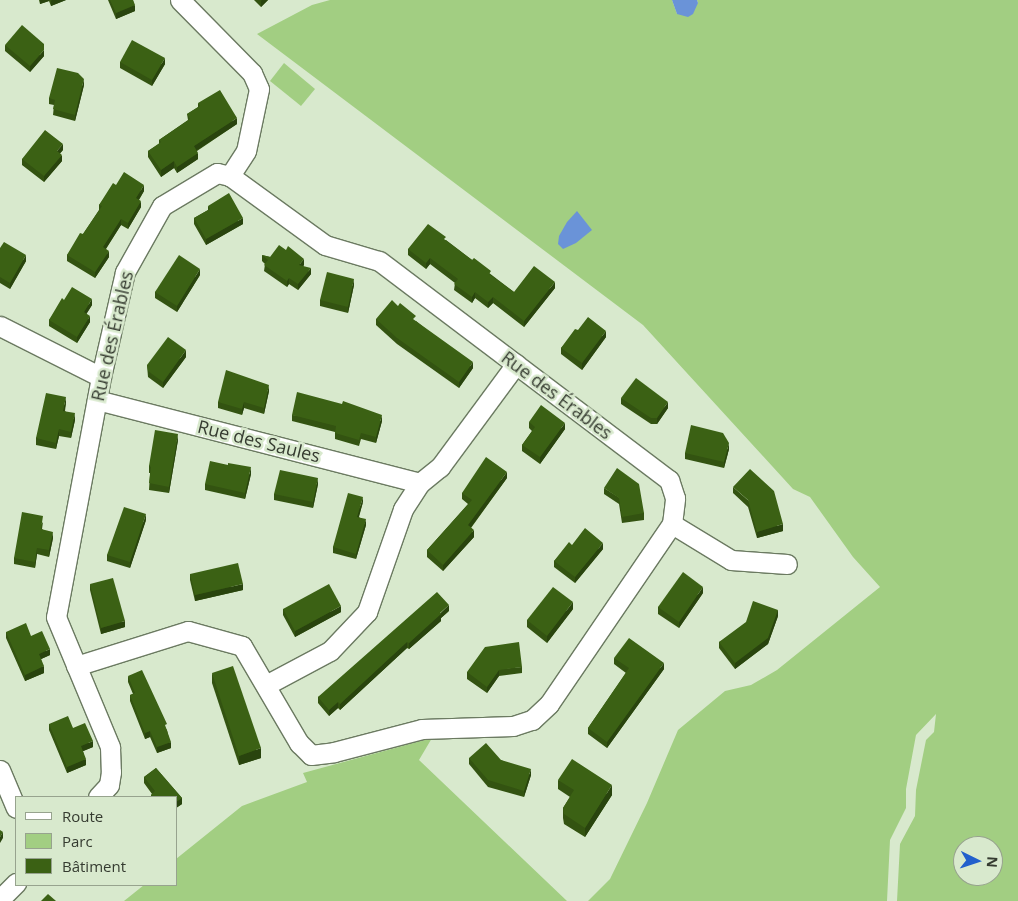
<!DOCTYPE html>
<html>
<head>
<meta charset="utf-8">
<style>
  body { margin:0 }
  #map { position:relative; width:1018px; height:901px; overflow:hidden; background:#d8e9cd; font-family:"Open Sans",sans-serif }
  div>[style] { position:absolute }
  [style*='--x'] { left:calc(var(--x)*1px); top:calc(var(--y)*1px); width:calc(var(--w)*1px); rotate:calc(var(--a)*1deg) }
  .green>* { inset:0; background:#a2ce82 }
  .water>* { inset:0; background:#6a93d8 }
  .roads { filter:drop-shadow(1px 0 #6b7a61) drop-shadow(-1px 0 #6b7a61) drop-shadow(0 1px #6b7a61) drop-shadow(0 -1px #6b7a61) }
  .street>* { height:19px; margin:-9.5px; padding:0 9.5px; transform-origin:9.5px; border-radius:9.5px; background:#fff }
  .wall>* { inset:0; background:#335311 }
  .shaded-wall>* { inset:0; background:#29440e }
  .building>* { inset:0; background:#3b6114 }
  span { translate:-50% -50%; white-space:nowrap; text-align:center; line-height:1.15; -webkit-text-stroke:5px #d8e9cd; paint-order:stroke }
  .street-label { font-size:18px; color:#353b30 }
  .legend { position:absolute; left:15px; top:796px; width:162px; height:90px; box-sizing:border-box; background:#d8e9cd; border:1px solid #97a38e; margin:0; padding:6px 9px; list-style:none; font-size:15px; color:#353b30 }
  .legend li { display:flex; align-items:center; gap:10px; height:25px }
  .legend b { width:25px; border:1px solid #97a38e }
  .north { position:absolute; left:953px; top:836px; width:50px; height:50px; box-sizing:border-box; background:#d8e9cd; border:1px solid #97a38e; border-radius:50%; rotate:94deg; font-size:14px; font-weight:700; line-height:20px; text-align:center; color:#353b30 }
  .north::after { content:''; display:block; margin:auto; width:18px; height:22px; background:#2260cc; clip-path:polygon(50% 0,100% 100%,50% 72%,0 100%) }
</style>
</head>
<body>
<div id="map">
  <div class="green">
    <div style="clip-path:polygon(evenodd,330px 0,672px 0,677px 14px,698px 3px,697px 0,1018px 0,1018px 901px,897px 901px,900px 844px,915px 816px,916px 790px,926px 740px,934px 732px,936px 714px,916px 735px,906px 789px,906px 808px,890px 840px,887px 901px,588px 901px,610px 879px,647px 803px,678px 730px,725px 691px,751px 685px,777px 670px,880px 587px,853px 557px,810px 497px,793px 489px,643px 325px,257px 34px,312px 5px,330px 0,963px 846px,993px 846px,993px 876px,963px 876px,963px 846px)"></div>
    <div style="clip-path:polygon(284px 63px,315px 89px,301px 106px,270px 81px)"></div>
    <div style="clip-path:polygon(432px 738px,419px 760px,567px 901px,124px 901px,144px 885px,176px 885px,176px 859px,242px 806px,307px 782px,303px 773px)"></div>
  </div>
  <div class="water">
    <div style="clip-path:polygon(672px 0,697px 0,698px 3px,693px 14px,688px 17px,677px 14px)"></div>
    <div style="clip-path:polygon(577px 211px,592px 230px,576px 243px,563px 249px,558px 244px,559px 236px,567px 222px)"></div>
  </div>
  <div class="roads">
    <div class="street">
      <div style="--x:180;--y:0;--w:103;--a:45.4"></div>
      <div style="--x:252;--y:73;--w:17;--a:66"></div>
      <div style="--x:259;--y:89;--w:63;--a:101.8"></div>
      <div style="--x:246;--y:151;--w:30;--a:123"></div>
      <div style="--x:0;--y:326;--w:113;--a:26.8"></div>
      <div style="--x:97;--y:400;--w:333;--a:14.4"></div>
      <div style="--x:672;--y:524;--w:69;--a:31.4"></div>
      <div style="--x:731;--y:560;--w:56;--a:4.1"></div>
      <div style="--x:76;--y:666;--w:117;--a:-17.4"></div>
      <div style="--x:188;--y:631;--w:56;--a:15.5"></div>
      <div style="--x:242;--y:646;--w:113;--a:59.6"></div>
      <div style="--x:299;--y:743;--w:17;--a:45"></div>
      <div style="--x:311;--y:755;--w:23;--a:-7"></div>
      <div style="--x:334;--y:752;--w:91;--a:-14.6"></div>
      <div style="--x:422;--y:729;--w:91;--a:-1.9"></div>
      <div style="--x:513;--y:726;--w:20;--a:-18"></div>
      <div style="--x:532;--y:720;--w:23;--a:-43"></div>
      <div style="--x:549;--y:704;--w:218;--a:-55.7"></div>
      <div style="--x:672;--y:524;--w:26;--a:-83"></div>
      <div style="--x:675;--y:498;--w:19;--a:-108"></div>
      <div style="--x:669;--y:480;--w:363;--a:-142.9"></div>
      <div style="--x:379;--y:261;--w:56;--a:-163.5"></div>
      <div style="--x:325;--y:245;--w:117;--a:-144"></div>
      <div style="--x:230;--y:176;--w:13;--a:-167"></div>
      <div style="--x:217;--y:173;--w:64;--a:149"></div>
      <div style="--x:162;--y:206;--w:76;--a:119.3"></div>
      <div style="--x:125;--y:272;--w:108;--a:102.9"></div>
      <div style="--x:101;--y:377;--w:244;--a:100.6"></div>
      <div style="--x:56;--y:617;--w:141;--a:67.4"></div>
      <div style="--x:110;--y:747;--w:25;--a:88"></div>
      <div style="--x:111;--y:772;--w:13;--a:99"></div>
      <div style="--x:109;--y:785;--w:16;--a:133"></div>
      <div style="--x:266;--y:685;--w:72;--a:-28"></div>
      <div style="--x:330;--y:651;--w:54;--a:-46.5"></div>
      <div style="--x:367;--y:612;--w:109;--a:-70.7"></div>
      <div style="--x:403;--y:509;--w:31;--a:-57"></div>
      <div style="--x:420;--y:483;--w:26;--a:-39"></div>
      <div style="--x:440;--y:467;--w:128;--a:-53.6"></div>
      <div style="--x:0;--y:770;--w:41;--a:67.2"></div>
      <div style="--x:0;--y:899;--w:23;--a:-45"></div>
    </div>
  </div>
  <div class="wall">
    <div style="clip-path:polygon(39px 0,66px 0,51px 6px,49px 1px,40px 4px)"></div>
    <div style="clip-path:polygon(108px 0,133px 0,135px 11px,116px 19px)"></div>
    <div style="clip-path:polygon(254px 0,268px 0,261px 7px)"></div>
    <div style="clip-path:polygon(5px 45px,44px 56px,30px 72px,5px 51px)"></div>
    <div style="clip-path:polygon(120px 62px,165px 64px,152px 86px,120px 68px)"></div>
    <div style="clip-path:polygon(84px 85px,75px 121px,53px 115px,54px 105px,49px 104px,49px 98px)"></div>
    <div style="clip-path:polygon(198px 103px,237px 124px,197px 151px,198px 159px,177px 173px,174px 168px,161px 177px,148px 157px,148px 151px,159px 144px,159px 140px,188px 120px,187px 114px,198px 107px)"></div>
    <div style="clip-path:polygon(63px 150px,60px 153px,62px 161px,44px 182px,22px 165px,22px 159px)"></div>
    <div style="clip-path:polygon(116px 185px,144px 191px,139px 200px,141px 207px,128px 229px,121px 225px,106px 249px,109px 257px,95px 278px,67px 261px,67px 255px,83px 234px,99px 210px,99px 205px)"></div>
    <div style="clip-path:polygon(208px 206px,243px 224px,206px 245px,194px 224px,194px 218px,208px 210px)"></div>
    <div style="clip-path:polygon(446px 240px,514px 292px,555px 288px,524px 327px,493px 303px,488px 308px,475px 298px,472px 303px,454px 290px,455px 283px,430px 264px,426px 269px,408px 255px,408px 249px)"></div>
    <div style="clip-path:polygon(0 248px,26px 261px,10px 289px,0 283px)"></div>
    <div style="clip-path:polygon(262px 255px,304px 265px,303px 266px,311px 274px,298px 290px,289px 284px,287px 287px,264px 271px,265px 264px,262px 261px)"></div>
    <div style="clip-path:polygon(200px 275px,177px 312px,155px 298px,155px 292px)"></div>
    <div style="clip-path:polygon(354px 285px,348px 313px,320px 306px,320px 300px)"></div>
    <div style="clip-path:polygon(64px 300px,92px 305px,86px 314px,90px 322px,77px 343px,49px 326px,49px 320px)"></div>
    <div style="clip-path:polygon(376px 319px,416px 321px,473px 368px,459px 388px,397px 344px,376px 325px)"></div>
    <div style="clip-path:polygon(578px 330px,606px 337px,582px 370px,561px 354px,561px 348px)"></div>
    <div style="clip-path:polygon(186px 357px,163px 388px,148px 377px,147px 365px)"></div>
    <div style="clip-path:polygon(269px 391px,264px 414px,244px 408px,242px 415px,218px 408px,218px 402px)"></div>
    <div style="clip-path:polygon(621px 398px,668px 408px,657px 424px,651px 424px,621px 404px)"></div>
    <div style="clip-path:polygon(66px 403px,65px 411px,75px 420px,71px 438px,59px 436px,56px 449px,36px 445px,36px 438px)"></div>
    <div style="clip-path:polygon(292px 415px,382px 421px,376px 443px,361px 439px,359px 446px,335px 439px,335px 432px,292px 421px)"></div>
    <div style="clip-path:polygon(529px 422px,565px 429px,540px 464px,522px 451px,522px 445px,532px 431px,529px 428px)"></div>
    <div style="clip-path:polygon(178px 440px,169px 493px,149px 490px,150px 473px,149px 473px,149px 466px)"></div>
    <div style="clip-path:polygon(729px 449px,724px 468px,685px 459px,685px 453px)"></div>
    <div style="clip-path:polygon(251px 474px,245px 499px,205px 490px,205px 484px)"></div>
    <div style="clip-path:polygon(507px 478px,471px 528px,474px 537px,443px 571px,427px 557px,427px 550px,468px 504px,462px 499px,462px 493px)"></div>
    <div style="clip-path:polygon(318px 484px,313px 508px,274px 500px,274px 494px)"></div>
    <div style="clip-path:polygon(733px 487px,783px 531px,757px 538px,748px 507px,733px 493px)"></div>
    <div style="clip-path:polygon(604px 488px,644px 513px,644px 520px,622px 523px,619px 504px,604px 494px)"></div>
    <div style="clip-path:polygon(363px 502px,359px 517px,366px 525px,356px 559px,333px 553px,333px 547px)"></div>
    <div style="clip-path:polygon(146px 520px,130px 568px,107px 561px,107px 555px)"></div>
    <div style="clip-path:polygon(43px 522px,42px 529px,53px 538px,49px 557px,37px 554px,35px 568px,14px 564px,14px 558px)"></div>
    <div style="clip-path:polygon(572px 545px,603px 549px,575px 583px,554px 567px,554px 561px)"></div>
    <div style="clip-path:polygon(190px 574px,243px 590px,195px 601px,190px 580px)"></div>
    <div style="clip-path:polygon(90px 584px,125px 627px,101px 634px,90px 590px)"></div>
    <div style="clip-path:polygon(703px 593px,679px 628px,658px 614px,658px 607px)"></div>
    <div style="clip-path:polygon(283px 609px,341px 612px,295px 637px,283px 615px)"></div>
    <div style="clip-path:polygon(573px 609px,547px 643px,527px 627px,527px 620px)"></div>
    <div style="clip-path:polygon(449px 611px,441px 618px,441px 621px,409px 649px,407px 648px,340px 710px,338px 708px,329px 716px,318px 703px,318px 697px)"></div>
    <div style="clip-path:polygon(778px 616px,768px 644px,735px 669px,719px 648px,719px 642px)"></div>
    <div style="clip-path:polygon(6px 632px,31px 636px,50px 655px,41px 659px,44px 673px,25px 681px,6px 638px)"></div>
    <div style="clip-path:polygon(614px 658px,664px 669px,607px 748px,588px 734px,588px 728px,626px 673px,614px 664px)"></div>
    <div style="clip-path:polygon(522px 667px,522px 673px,499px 676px,487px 693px,467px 679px,467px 672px)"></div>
    <div style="clip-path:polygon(212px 673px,261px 758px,239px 765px,212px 683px)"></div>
    <div style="clip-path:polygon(128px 676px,167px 730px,171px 748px,157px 753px,150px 737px,145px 739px,130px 701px,130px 695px,133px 694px,128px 682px)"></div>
    <div style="clip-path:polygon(49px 724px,73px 728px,93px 747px,83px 751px,86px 765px,67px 773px,49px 730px)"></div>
    <div style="clip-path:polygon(469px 758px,501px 760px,531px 775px,524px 797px,488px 787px,469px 764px)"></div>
    <div style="clip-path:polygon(156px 768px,182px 798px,182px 804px,176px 808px,176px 797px,151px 797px,151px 795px,152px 794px,144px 783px,144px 777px)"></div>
    <div style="clip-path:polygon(558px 780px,612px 795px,585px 837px,564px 824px,563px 818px,563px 808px,570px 797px,558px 789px)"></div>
  </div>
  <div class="shaded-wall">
    <div style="clip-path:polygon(40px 0,49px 0,49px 1px,40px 4px)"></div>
    <div style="clip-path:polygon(52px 0,66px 0,51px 6px,51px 1px)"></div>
    <div style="clip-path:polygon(262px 0,268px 0,261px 7px,261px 1px)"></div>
    <div style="clip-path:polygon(135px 5px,135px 11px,116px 19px,116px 13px)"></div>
    <div style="clip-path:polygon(44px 50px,44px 56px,30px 72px,30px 66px)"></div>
    <div style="clip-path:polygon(165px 58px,165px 64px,152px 86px,152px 80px)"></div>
    <div style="clip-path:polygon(84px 79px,84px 85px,75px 121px,75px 115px)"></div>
    <div style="clip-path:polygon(237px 118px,237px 124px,194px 152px,194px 146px)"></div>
    <div style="clip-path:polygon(63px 144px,63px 150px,57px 157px,57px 151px)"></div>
    <div style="clip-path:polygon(198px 153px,198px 159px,177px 173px,177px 167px)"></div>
    <div style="clip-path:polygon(62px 155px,62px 161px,44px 182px,44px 176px)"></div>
    <div style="clip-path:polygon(174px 161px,174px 168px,161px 177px,161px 170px)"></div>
    <div style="clip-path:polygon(144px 185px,144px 191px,136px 204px,136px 198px)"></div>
    <div style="clip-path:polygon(141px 201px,141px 207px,128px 229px,128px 223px)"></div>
    <div style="clip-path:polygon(243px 218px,243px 224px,206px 245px,206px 239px)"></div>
    <div style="clip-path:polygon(121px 219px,121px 225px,103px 253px,103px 247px)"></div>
    <div style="clip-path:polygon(109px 251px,109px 257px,95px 278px,95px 272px)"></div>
    <div style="clip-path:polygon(26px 255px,26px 261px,10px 289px,10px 283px)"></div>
    <div style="clip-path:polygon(430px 258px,430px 264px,426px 269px,426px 263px)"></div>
    <div style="clip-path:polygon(304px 259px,304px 265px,299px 271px,299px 265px)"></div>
    <div style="clip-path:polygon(311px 268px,311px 274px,298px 290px,298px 284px)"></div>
    <div style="clip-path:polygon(200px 269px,200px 275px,177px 312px,177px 306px)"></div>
    <div style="clip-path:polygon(289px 278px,289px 284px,287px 287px,287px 281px)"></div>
    <div style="clip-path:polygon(354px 279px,354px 285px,348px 313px,348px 307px)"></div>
    <div style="clip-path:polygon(555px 282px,555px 288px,524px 327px,524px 321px)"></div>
    <div style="clip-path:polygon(475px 292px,475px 298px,472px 303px,472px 297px)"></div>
    <div style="clip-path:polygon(493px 297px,493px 303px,488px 308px,488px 302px)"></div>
    <div style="clip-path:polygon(92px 299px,92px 305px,84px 318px,84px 312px)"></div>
    <div style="clip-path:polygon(90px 316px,90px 322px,77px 343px,77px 337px)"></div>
    <div style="clip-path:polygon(606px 331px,606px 337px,582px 370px,582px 363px)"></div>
    <div style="clip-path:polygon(186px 350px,186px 357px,163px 388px,163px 382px)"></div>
    <div style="clip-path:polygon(473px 362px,473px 368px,459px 388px,459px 382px)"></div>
    <div style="clip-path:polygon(269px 385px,269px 391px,264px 414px,264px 408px)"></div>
    <div style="clip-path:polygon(66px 397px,66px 403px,63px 417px,63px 411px)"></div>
    <div style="clip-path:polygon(244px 402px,244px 408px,242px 415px,242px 409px)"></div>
    <div style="clip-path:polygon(668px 402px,668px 408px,657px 424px,657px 418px)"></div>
    <div style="clip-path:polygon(75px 413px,75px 420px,71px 438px,71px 432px)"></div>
    <div style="clip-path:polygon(382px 415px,382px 421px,376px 443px,376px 437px)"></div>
    <div style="clip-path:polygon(565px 423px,565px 429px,540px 464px,540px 457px)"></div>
    <div style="clip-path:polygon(59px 429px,59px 436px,56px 449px,56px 443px)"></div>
    <div style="clip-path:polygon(178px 434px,178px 440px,169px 493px,169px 487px)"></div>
    <div style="clip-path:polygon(729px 443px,729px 449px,724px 468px,724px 462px)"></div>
    <div style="clip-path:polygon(251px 467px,251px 474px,245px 499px,245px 493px)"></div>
    <div style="clip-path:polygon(507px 472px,507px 478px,468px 531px,468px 525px)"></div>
    <div style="clip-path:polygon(318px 478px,318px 484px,313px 508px,313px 502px)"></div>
    <div style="clip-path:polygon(363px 497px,363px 502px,357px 522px,357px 517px)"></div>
    <div style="clip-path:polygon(146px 514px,146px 520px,130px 568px,130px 562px)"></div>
    <div style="clip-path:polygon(366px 519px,366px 525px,356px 559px,356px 554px)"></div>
    <div style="clip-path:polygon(783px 524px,783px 531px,757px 538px,757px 532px)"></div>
    <div style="clip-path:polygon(474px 530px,474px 537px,443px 571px,443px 565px)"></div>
    <div style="clip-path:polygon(53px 532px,53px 538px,49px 557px,49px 550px)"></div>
    <div style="clip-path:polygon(603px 543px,603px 549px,575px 583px,575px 577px)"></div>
    <div style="clip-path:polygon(37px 548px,37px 554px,35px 568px,35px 562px)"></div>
    <div style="clip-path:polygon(243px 584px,243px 590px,195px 601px,195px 595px)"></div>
    <div style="clip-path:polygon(703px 587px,703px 593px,679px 628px,679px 622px)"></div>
    <div style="clip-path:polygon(573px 602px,573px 609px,547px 643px,547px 636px)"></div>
    <div style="clip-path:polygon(449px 605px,449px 611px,441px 618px,441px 621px,409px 649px,409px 643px)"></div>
    <div style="clip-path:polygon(341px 606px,341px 612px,295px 637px,295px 631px)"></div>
    <div style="clip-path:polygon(778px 610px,778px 616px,768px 644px,735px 669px,735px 663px)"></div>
    <div style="clip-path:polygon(125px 621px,125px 627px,101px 634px,101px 628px)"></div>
    <div style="clip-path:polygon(407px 642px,407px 648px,340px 710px,340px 704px)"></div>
    <div style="clip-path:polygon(50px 649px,50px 655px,39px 660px,39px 654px)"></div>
    <div style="clip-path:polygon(664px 663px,664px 669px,607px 748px,607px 742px)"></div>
    <div style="clip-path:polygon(44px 666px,44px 673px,25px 681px,25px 675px)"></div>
    <div style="clip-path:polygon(499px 670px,499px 676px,487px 693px,487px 687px)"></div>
    <div style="clip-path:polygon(338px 702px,338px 708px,329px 716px,329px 710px)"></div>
    <div style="clip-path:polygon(150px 731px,150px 737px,145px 739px,145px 733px)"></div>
    <div style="clip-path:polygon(93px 741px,93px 747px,81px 752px,81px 746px)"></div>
    <div style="clip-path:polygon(171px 742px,171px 748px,157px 753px,157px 747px)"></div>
    <div style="clip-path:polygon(261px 748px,261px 758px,239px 765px,239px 756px)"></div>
    <div style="clip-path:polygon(86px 759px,86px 765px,67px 773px,67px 767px)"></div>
    <div style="clip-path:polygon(531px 769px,531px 775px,524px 797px,524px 791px)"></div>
    <div style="clip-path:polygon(612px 785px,612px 795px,585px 837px,585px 828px)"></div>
    <div style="clip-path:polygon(182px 798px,182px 804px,176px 808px,176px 802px)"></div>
    <div style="clip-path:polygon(3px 832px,3px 838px,0 843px,0 837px)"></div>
  </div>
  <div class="building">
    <div style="clip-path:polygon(110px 0,133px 0,135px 5px,116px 13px)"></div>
    <div style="clip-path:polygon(22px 25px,44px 44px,44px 50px,30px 66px,5px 45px)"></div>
    <div style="clip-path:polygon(132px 40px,165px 58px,152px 80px,120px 62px)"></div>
    <div style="clip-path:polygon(57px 68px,78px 73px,84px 79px,75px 115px,53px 109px,55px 100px,49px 98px)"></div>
    <div style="clip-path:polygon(220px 90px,237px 118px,194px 146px,198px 153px,177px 167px,174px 161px,161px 170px,148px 151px,161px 142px,159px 140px,190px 119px,187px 114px,200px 106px,198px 103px)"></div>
    <div style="clip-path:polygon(45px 130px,63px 144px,57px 151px,62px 155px,44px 176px,22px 159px)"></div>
    <div style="clip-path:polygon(124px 172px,144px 185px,136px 198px,141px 201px,128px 223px,121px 219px,103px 247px,109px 251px,95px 272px,67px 255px,80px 233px,83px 234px,102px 206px,99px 205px,113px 183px,116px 185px)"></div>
    <div style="clip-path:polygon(229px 193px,243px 218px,206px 239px,194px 218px,210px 209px,208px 206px)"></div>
    <div style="clip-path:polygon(428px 224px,446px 237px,444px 239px,472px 260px,474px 258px,491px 271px,489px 274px,514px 292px,534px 266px,555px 282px,524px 321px,493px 297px,488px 302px,475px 292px,472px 297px,454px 284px,458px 279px,430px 258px,426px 263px,408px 249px)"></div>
    <div style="clip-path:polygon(4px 242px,26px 255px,10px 283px,0 277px,0 248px)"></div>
    <div style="clip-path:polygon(279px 245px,286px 250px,288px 246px,304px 259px,299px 265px,311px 268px,298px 284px,289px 278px,287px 281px,264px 265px,268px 260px,262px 255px,270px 257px)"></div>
    <div style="clip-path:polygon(179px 255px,200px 269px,177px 306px,155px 292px)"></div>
    <div style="clip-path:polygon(327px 272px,354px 279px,348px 307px,320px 300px)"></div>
    <div style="clip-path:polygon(72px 287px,92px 299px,84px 312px,90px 316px,77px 337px,49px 320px,62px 298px,64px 300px)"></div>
    <div style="clip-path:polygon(392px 300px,398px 306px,400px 303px,416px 316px,413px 319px,473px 362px,459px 382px,397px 338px,376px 319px)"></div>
    <div style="clip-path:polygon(588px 317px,606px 331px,582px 363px,561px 348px,575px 329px,578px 330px)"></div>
    <div style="clip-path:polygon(168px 337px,186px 350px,163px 382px,148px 371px,147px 365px)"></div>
    <div style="clip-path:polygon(226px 370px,269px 385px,264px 408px,244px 402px,242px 409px,218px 402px)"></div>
    <div style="clip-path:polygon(636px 378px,668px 402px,657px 418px,651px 418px,621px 398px)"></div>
    <div style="clip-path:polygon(297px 392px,342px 404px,343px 401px,382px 415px,376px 437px,361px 433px,359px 440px,335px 433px,336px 426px,292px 415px)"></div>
    <div style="clip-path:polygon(46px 393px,66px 397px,63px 411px,75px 413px,71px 432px,59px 429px,56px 443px,36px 438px)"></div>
    <div style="clip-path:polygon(541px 405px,565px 423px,540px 457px,522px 445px,535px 427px,529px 422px)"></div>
    <div style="clip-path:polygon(691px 425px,723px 433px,729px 443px,724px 462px,685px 453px)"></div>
    <div style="clip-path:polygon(155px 430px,178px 434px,169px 487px,149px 483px,151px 467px,149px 466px)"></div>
    <div style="clip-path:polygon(486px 457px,507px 472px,468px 525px,474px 530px,443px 565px,427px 550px,472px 500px,462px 493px)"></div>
    <div style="clip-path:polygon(210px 461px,228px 465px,228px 463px,251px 467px,245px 493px,205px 484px)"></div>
    <div style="clip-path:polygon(617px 468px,639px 484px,644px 513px,622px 517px,619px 498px,604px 488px)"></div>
    <div style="clip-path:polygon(750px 469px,774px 491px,783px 524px,757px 532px,748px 500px,733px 487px)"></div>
    <div style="clip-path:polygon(280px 470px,318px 478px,313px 502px,274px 494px)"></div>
    <div style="clip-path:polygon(348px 493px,363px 497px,357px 517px,366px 519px,356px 554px,333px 547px)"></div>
    <div style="clip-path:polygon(124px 507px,146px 514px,130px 562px,107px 555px)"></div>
    <div style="clip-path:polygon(22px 512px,43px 516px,41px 529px,53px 532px,49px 550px,37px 548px,35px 562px,14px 558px)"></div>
    <div style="clip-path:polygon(585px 528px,603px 543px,575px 577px,554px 561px,569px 542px,572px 545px)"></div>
    <div style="clip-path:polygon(238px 563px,243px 584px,195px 595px,190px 574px)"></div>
    <div style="clip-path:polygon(683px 572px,703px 587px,679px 622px,658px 607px)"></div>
    <div style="clip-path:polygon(113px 578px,125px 621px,101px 628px,90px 584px)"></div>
    <div style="clip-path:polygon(329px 584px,341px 606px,295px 631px,283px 609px)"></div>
    <div style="clip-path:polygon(553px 587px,573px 602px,547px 636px,527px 620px)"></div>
    <div style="clip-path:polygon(437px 592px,449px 605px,440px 613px,441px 614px,409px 643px,407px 642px,340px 704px,338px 702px,329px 710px,318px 697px)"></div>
    <div style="clip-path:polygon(753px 601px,778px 610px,768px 638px,735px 663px,719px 642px,746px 622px)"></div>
    <div style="clip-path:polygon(26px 623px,31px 636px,42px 631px,50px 649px,39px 654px,44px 666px,25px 675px,6px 632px)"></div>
    <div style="clip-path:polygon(629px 638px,664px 663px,607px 742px,588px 728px,629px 668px,614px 658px)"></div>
    <div style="clip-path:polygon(519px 642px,522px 667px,499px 670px,487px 687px,467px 672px,485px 647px)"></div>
    <div style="clip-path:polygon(233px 666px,261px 748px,239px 756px,212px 673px)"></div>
    <div style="clip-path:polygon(142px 670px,167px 724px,165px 725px,171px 742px,157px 747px,150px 731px,145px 733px,130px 695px,135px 693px,128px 676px)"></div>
    <div style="clip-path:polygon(68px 716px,73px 728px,85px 723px,93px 741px,81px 746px,86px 759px,67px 767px,49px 724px)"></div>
    <div style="clip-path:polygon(486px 743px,501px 760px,531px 769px,524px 791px,488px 780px,469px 758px)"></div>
    <div style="clip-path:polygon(572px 759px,612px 785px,585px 828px,564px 814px,563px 808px,574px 790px,558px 780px)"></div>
    <div style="clip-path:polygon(156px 768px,182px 798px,176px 802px,176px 797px,152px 797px,151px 795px,155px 791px,144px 777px)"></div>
    <div style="clip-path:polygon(0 830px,3px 832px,0 837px)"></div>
    <div style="clip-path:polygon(48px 894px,56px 901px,41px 901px)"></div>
  </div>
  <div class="street-label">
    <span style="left:112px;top:336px;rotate:-77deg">Rue des Érables</span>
    <span style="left:557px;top:395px;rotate:37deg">Rue des Érables</span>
    <span style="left:259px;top:441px;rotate:14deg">Rue des Saules</span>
  </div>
  <ul class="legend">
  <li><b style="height:6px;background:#fff"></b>Route</li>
  <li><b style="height:14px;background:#a2ce82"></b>Parc</li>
  <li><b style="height:14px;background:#3b6114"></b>Bâtiment</li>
  </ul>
  <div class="north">N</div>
</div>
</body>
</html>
